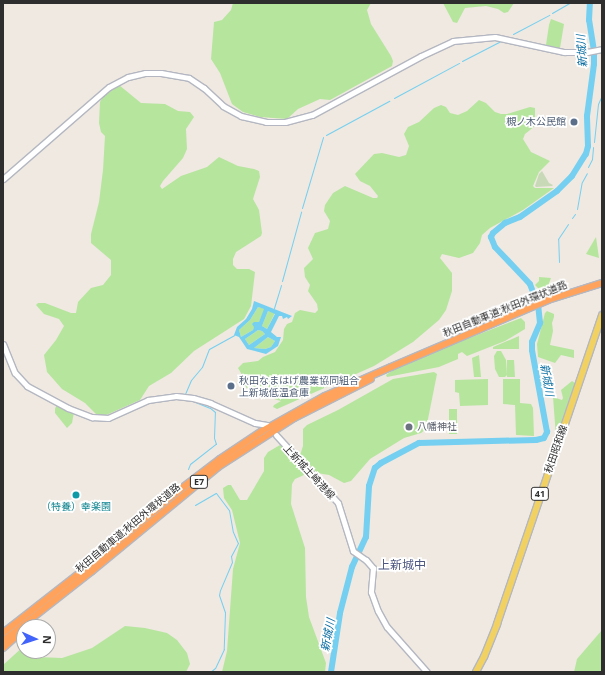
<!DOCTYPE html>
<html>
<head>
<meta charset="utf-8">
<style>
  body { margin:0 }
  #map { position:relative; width:605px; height:675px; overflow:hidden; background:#efe9e1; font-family:"Open Sans","Noto Sans JP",sans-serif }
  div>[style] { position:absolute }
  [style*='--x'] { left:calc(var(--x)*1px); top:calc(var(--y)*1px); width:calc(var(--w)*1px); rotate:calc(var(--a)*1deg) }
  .green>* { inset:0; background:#b6e59e }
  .cemetery>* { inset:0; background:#c8d9b8 }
  .water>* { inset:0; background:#75cff0 }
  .stream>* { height:1px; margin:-0.5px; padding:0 0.5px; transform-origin:0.5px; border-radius:0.5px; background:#75cff0 }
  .river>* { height:6px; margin:-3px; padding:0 3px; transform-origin:3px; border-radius:3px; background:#75cff0 }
  .roads { filter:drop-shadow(1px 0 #b4b7c1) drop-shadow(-1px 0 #b4b7c1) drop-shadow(0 1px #b4b7c1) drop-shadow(0 -1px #b4b7c1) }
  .secondary>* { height:5px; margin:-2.5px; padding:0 2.5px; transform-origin:2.5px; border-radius:2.5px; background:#fff }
  .primary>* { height:5.5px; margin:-2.75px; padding:0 2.75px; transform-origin:2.75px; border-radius:2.75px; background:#f2d163 }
  .highway>* { height:6px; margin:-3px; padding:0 3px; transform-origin:3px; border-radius:3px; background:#ffa35c }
  .dots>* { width:11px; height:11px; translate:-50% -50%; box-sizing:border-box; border:2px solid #fff; border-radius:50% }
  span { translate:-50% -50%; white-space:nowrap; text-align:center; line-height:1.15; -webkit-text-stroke:3.5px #fff; paint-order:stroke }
  .shield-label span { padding:1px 3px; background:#fff; border:1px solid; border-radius:3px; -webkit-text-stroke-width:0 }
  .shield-label { font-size:9px; color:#2e2e2e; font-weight:700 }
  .service-label { font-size:10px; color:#4e5e75 }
  .right { translate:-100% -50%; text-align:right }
  .left { translate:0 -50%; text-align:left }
  .street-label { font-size:10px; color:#2e2e2e }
  .worship-label { font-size:10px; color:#5b616d }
  .culture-label { font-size:10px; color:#0d838f }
  .water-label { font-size:11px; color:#0d6fa3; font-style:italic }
  .quarter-label { font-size:12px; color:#4d5680 }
  .frame { position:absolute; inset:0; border:4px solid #2e2e2e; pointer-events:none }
  .north { position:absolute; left:16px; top:619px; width:40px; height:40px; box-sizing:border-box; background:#fff; border:1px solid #ababab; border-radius:50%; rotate:93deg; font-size:11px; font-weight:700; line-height:16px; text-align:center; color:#2e2e2e }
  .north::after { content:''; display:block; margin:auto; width:14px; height:18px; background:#4264fb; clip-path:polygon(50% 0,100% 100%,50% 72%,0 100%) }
</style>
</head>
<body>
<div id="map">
  <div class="green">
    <div style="clip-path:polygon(233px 3px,371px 3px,367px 10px,371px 24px,391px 56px,393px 61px,392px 66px,330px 100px,320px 99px,298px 109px,287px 119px,260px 117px,243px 112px,232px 104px,220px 73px,211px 59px,214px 22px,222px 20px,231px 10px)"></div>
    <div style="clip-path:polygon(443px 3px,514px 3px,508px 12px,504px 13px,498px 9px,486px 6px,465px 8px,457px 23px,453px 22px)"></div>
    <div style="clip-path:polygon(551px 19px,564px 24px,560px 48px,546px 45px,549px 25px)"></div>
    <div style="clip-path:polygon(119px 85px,141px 103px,165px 104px,178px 111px,190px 112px,194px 117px,186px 129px,187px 149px,183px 158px,163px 181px,160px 186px,162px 189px,181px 176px,207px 167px,219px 157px,238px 166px,254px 169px,259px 171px,260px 177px,253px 199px,259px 210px,262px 233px,261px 236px,236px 252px,233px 259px,233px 265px,237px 269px,249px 269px,255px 272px,251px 306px,244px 319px,194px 351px,171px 373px,149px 386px,140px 400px,104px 416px,98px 416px,85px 403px,62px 389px,47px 372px,44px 355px,56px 340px,64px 326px,59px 319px,44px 314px,36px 305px,38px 303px,45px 303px,71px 313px,76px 313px,78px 302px,91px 288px,103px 285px,111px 275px,111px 260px,91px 243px,91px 234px,99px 202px,103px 170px,105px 136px,101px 132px,99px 123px,100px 102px,103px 97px)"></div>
    <div style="clip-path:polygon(479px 100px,486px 103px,495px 112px,501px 114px,507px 114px,530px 107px,535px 108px,535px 126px,525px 134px,523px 139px,531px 152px,550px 161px,539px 172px,533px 186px,535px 188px,554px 188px,523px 210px,490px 228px,482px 235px,480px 243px,473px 253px,459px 258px,442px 254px,440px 258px,452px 273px,452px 291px,446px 310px,439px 320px,413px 342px,374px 366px,277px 409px,273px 407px,274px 405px,281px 401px,274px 399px,278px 390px,275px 388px,271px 387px,266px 392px,259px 393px,245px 387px,245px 380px,238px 368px,243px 363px,258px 361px,263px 357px,275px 352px,283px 340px,284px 329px,287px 324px,292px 322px,295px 313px,300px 310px,315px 313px,318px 310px,317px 304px,308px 291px,310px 285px,305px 277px,304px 268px,313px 259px,308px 248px,315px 233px,328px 229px,330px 221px,324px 211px,325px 205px,333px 193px,345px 186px,373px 198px,377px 198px,378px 196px,370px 186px,360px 181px,355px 174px,374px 154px,382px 153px,399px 157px,406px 155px,409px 146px,404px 134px,408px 127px,419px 122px,434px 108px,441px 105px,446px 107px,450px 113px,458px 115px,467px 111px)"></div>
    <div style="clip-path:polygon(596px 237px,599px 258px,586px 254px)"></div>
    <div style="clip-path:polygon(539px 277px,551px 278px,548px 286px,540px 290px,535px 285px,539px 281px)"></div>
    <div style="clip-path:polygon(258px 307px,265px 309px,259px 322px,256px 323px,253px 330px,241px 337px,239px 330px,250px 320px)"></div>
    <div style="clip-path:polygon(268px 311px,275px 313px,267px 329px,262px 326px)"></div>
    <div style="clip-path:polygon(547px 311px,554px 314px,554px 317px,552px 323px,553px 331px,550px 345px,574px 350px,574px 358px,561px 355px,555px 363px,538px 357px,537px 344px,545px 313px)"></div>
    <div style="clip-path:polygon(521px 318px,525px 322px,525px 329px,505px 341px,467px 356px,462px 352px,458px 354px,458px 359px,439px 367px,387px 377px,386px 375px,399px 366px,425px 355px)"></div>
    <div style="clip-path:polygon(258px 330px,262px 331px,265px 334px,249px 345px,245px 339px)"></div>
    <div style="clip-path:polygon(519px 336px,519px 349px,493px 349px,493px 347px)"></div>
    <div style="clip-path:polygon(268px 337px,275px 341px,271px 347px,265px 349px,254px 348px)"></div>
    <div style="clip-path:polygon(497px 351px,501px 351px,506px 360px,507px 375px,505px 377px,499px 377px,495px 369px,494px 356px)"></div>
    <div style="clip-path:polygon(479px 355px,481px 377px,474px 377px,472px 358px)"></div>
    <div style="clip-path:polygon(507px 360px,514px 360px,515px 377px,507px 377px)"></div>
    <div style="clip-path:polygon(434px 372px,437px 374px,426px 429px,421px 433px,404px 438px,370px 459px,351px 481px,344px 483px,329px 475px,317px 473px,300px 455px,303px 446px,303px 429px,307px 425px,338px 410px,393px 379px)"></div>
    <div style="clip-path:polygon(488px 379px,488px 405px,460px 406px,459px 393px,455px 392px,455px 380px)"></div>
    <div style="clip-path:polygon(503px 379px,520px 379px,520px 403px,531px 404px,533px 408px,534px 436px,516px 435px,515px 405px,503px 404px)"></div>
    <div style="clip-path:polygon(572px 381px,575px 383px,556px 437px,553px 397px,562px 400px,563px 398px,561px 390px)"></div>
    <div style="clip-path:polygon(57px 404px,74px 412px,72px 423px,67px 428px,55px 413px,55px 409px)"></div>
    <div style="clip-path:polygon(449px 409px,457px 409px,457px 434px,449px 434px)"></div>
    <div style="clip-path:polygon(280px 445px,301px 469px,304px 475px,295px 479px,292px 484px,291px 504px,305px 548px,306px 597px,309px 617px,326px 663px,325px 672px,222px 672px,227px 651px,233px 569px,240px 543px,232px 510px,224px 498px,223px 488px,228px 485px,231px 485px,240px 500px,247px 500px,264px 471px,264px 458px,268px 452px)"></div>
    <div style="clip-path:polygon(125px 626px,145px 628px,167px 633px,177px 640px,187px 653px,190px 664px,186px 672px,3px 672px,3px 665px,24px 646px,24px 651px,32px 651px,37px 657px,62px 658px,92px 648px)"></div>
    <div style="clip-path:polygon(602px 630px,602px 672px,574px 672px,577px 659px)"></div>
  </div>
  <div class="cemetery">
    <div style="clip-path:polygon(542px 171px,549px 183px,553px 185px,552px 186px,536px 187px,535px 186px,539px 174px)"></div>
  </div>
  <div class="water">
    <div style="clip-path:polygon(evenodd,254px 301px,292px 316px,288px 319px,287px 317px,283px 319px,282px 316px,279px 316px,271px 332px,277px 337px,281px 337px,278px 346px,266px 354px,247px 349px,239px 337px,234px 335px,237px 327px,246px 319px,252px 309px,254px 301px,258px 307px,264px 309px,259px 322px,254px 322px,252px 324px,254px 327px,253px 330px,241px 337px,239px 330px,250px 320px,258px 307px,254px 301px,268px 311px,275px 314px,267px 329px,262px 326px,268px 311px,254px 301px,258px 330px,262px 331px,265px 334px,249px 345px,245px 339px,258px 330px,254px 301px,268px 337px,275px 341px,271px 347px,265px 349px,254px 348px,268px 337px)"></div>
  </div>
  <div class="stream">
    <div style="--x:552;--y:13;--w:20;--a:-30"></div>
    <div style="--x:513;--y:34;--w:41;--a:-27.8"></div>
    <div style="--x:462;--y:61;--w:42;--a:-27.2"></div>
    <div style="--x:394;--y:98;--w:74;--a:-28.3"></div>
    <div style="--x:326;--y:135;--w:72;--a:-28.4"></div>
    <div style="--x:594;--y:142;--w:38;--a:-84"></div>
    <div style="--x:598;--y:104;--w:10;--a:-66"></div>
    <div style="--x:588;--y:167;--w:9;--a:-63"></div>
    <div style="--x:592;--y:159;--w:12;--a:-85"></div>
    <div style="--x:302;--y:208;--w:74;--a:-73.5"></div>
    <div style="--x:577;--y:209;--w:27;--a:-80"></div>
    <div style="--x:582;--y:182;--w:10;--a:-61"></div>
    <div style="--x:572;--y:218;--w:5;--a:-53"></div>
    <div style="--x:559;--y:262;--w:23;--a:-92"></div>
    <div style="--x:558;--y:239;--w:18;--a:-56"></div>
    <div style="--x:282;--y:281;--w:72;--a:-74.6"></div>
    <div style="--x:274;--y:308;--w:24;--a:-73"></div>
    <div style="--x:185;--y:394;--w:15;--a:-67"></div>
    <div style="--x:191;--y:380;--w:17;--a:-50"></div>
    <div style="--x:202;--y:367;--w:19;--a:-69"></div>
    <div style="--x:209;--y:349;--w:29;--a:-29"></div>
    <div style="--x:188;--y:469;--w:5;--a:-68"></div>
    <div style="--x:190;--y:464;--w:33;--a:-38"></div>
    <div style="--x:216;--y:444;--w:6;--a:-108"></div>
    <div style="--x:214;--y:438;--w:26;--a:-88"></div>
    <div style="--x:215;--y:412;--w:6;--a:-141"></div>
    <div style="--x:210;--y:408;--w:22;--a:-158"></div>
    <div style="--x:195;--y:505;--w:24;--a:-30"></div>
    <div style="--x:216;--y:493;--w:21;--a:53"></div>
    <div style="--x:229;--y:510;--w:22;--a:80"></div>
    <div style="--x:233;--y:532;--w:12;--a:66"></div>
    <div style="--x:238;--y:543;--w:15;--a:118"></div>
    <div style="--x:231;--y:556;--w:6;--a:81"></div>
    <div style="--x:232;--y:562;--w:30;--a:113"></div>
    <div style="--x:220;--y:590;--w:5;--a:101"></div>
    <div style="--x:219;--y:595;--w:18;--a:71"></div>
    <div style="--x:225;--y:612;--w:37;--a:92"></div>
    <div style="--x:224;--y:649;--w:21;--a:115"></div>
    <div style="--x:215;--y:668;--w:6;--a:141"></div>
  </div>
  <div class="river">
    <div style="--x:331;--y:672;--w:60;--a:-81.3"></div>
    <div style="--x:340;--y:613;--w:48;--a:-75.4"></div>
    <div style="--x:352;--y:567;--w:33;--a:-65"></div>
    <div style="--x:366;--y:537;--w:51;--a:-86.6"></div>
    <div style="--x:369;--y:486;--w:19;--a:-72"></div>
    <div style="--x:375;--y:468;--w:8;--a:-40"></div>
    <div style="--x:381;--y:463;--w:43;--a:-27.8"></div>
    <div style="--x:419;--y:443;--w:117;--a:-1.5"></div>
    <div style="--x:536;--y:440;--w:8;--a:-14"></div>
    <div style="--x:544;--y:438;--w:7;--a:-63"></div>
    <div style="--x:547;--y:432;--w:83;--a:-100.4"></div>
    <div style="--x:532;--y:350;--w:8;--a:-90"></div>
    <div style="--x:532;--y:342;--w:21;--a:-67"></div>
    <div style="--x:540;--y:323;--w:18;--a:-96"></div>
    <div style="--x:538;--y:305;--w:22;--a:-111"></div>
    <div style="--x:530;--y:284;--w:51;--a:-133.4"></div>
    <div style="--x:495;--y:247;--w:11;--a:-112"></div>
    <div style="--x:491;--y:237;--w:4;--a:-63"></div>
    <div style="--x:493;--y:233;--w:16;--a:-40"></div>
    <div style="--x:505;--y:223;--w:16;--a:-22"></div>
    <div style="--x:520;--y:217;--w:45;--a:-35.1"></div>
    <div style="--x:557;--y:191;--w:21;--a:-45"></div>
    <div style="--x:572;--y:176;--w:26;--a:-58"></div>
    <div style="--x:586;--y:154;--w:8;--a:-76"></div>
    <div style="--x:588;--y:146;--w:30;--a:-92"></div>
    <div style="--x:587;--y:116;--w:52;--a:-82.3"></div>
    <div style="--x:594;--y:64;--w:13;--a:-90"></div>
    <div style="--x:594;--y:51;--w:31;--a:-99"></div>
    <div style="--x:589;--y:20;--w:17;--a:-87"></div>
  </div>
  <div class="roads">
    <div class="secondary">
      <div style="--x:3;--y:179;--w:140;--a:-41"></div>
      <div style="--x:109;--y:87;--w:21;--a:-28"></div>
      <div style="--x:128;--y:77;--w:17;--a:-13"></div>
      <div style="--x:145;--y:73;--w:16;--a:0"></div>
      <div style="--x:161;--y:73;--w:28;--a:10"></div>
      <div style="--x:189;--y:78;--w:18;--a:34"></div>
      <div style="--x:204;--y:88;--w:26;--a:43"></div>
      <div style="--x:223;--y:106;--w:21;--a:29"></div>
      <div style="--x:241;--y:116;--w:26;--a:13"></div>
      <div style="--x:266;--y:122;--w:19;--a:0"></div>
      <div style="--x:285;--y:122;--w:28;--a:-15"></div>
      <div style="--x:312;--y:115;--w:124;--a:-28.4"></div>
      <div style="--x:421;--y:56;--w:35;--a:-25"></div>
      <div style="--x:453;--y:41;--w:42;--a:-5.4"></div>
      <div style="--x:495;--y:37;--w:71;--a:12.3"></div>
      <div style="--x:564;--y:52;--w:23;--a:0"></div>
      <div style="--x:587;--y:52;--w:15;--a:-11"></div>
      <div style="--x:3;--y:344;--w:31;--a:68"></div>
      <div style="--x:15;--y:373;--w:18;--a:47"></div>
      <div style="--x:27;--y:386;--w:47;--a:28.2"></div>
      <div style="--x:68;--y:408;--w:26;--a:21"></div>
      <div style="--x:92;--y:417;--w:16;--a:4"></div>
      <div style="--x:108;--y:418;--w:44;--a:-24.2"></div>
      <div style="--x:148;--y:400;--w:28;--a:-8"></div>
      <div style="--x:176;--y:396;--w:17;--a:7"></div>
      <div style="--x:193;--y:398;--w:18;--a:16"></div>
      <div style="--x:210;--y:403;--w:49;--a:24"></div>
      <div style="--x:255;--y:423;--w:12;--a:9"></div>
      <div style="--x:276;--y:435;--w:92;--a:47.6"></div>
      <div style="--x:338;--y:503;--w:50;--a:72.6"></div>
      <div style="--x:353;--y:551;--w:16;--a:35"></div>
      <div style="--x:366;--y:560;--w:11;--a:49"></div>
      <div style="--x:373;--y:568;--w:24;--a:95"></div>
      <div style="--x:371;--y:592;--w:20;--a:70"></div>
      <div style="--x:378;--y:611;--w:18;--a:61"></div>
      <div style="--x:387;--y:627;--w:60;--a:48.4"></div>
    </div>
    <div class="primary">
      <div style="--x:476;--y:672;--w:17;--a:-62"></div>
      <div style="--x:484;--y:657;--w:35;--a:-68"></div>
      <div style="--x:497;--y:624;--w:326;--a:-71.2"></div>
    </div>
    <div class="highway">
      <div style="--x:3;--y:633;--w:110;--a:-38"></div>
      <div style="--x:90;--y:565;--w:109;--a:-40.1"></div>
      <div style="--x:173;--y:495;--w:59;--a:-37.5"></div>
      <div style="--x:220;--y:459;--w:50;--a:-33.7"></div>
      <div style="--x:262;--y:431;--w:72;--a:-29.1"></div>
      <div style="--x:325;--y:396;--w:72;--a:-23.7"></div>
      <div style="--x:391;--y:367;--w:171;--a:-23.1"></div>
      <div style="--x:548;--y:300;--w:57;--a:-17.5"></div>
      <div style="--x:3;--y:641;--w:113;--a:-38.2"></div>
      <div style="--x:92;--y:571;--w:163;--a:-39.5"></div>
      <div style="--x:218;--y:467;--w:90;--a:-32.8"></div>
      <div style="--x:294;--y:418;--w:86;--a:-26.9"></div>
      <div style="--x:3;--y:648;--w:24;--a:-42"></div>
    </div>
  </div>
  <div class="dots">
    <div style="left:574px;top:122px;background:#5c6f8a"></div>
    <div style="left:231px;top:386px;background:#5c6f8a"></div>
    <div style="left:409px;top:427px;background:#6b7280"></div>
    <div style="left:76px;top:495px;background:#0f9aa8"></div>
  </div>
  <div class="shield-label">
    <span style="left:199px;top:482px">E7</span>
    <span style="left:540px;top:494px">41</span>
  </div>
  <div class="service-label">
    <span class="right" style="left:566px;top:122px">槻ノ木公民館</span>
    <span class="left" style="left:239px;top:386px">秋田なまはげ農業協同組合<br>上新城低温倉庫</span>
  </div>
  <div class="street-label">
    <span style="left:505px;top:309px;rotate:-22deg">秋田自動車道;秋田外環状道路</span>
    <span style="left:556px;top:449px;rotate:-71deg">秋田昭和線</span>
    <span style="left:309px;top:472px;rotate:47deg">上新城土崎港線</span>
    <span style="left:128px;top:528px;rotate:-40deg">秋田自動車道;秋田外環状道路</span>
  </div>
  <div class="worship-label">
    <span class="left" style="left:417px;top:427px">八幡神社</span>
  </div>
  <div class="culture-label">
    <span style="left:76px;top:507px">（特養）幸楽園</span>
  </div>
  <div class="water-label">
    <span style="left:582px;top:51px;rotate:-94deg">新城川</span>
    <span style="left:547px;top:380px;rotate:80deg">新城川</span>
    <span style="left:328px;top:635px;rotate:-79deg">新城川</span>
  </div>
  <div class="quarter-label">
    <span style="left:402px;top:565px">上新城中</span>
  </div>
  <div class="frame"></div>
  <div class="north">N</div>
</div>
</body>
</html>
